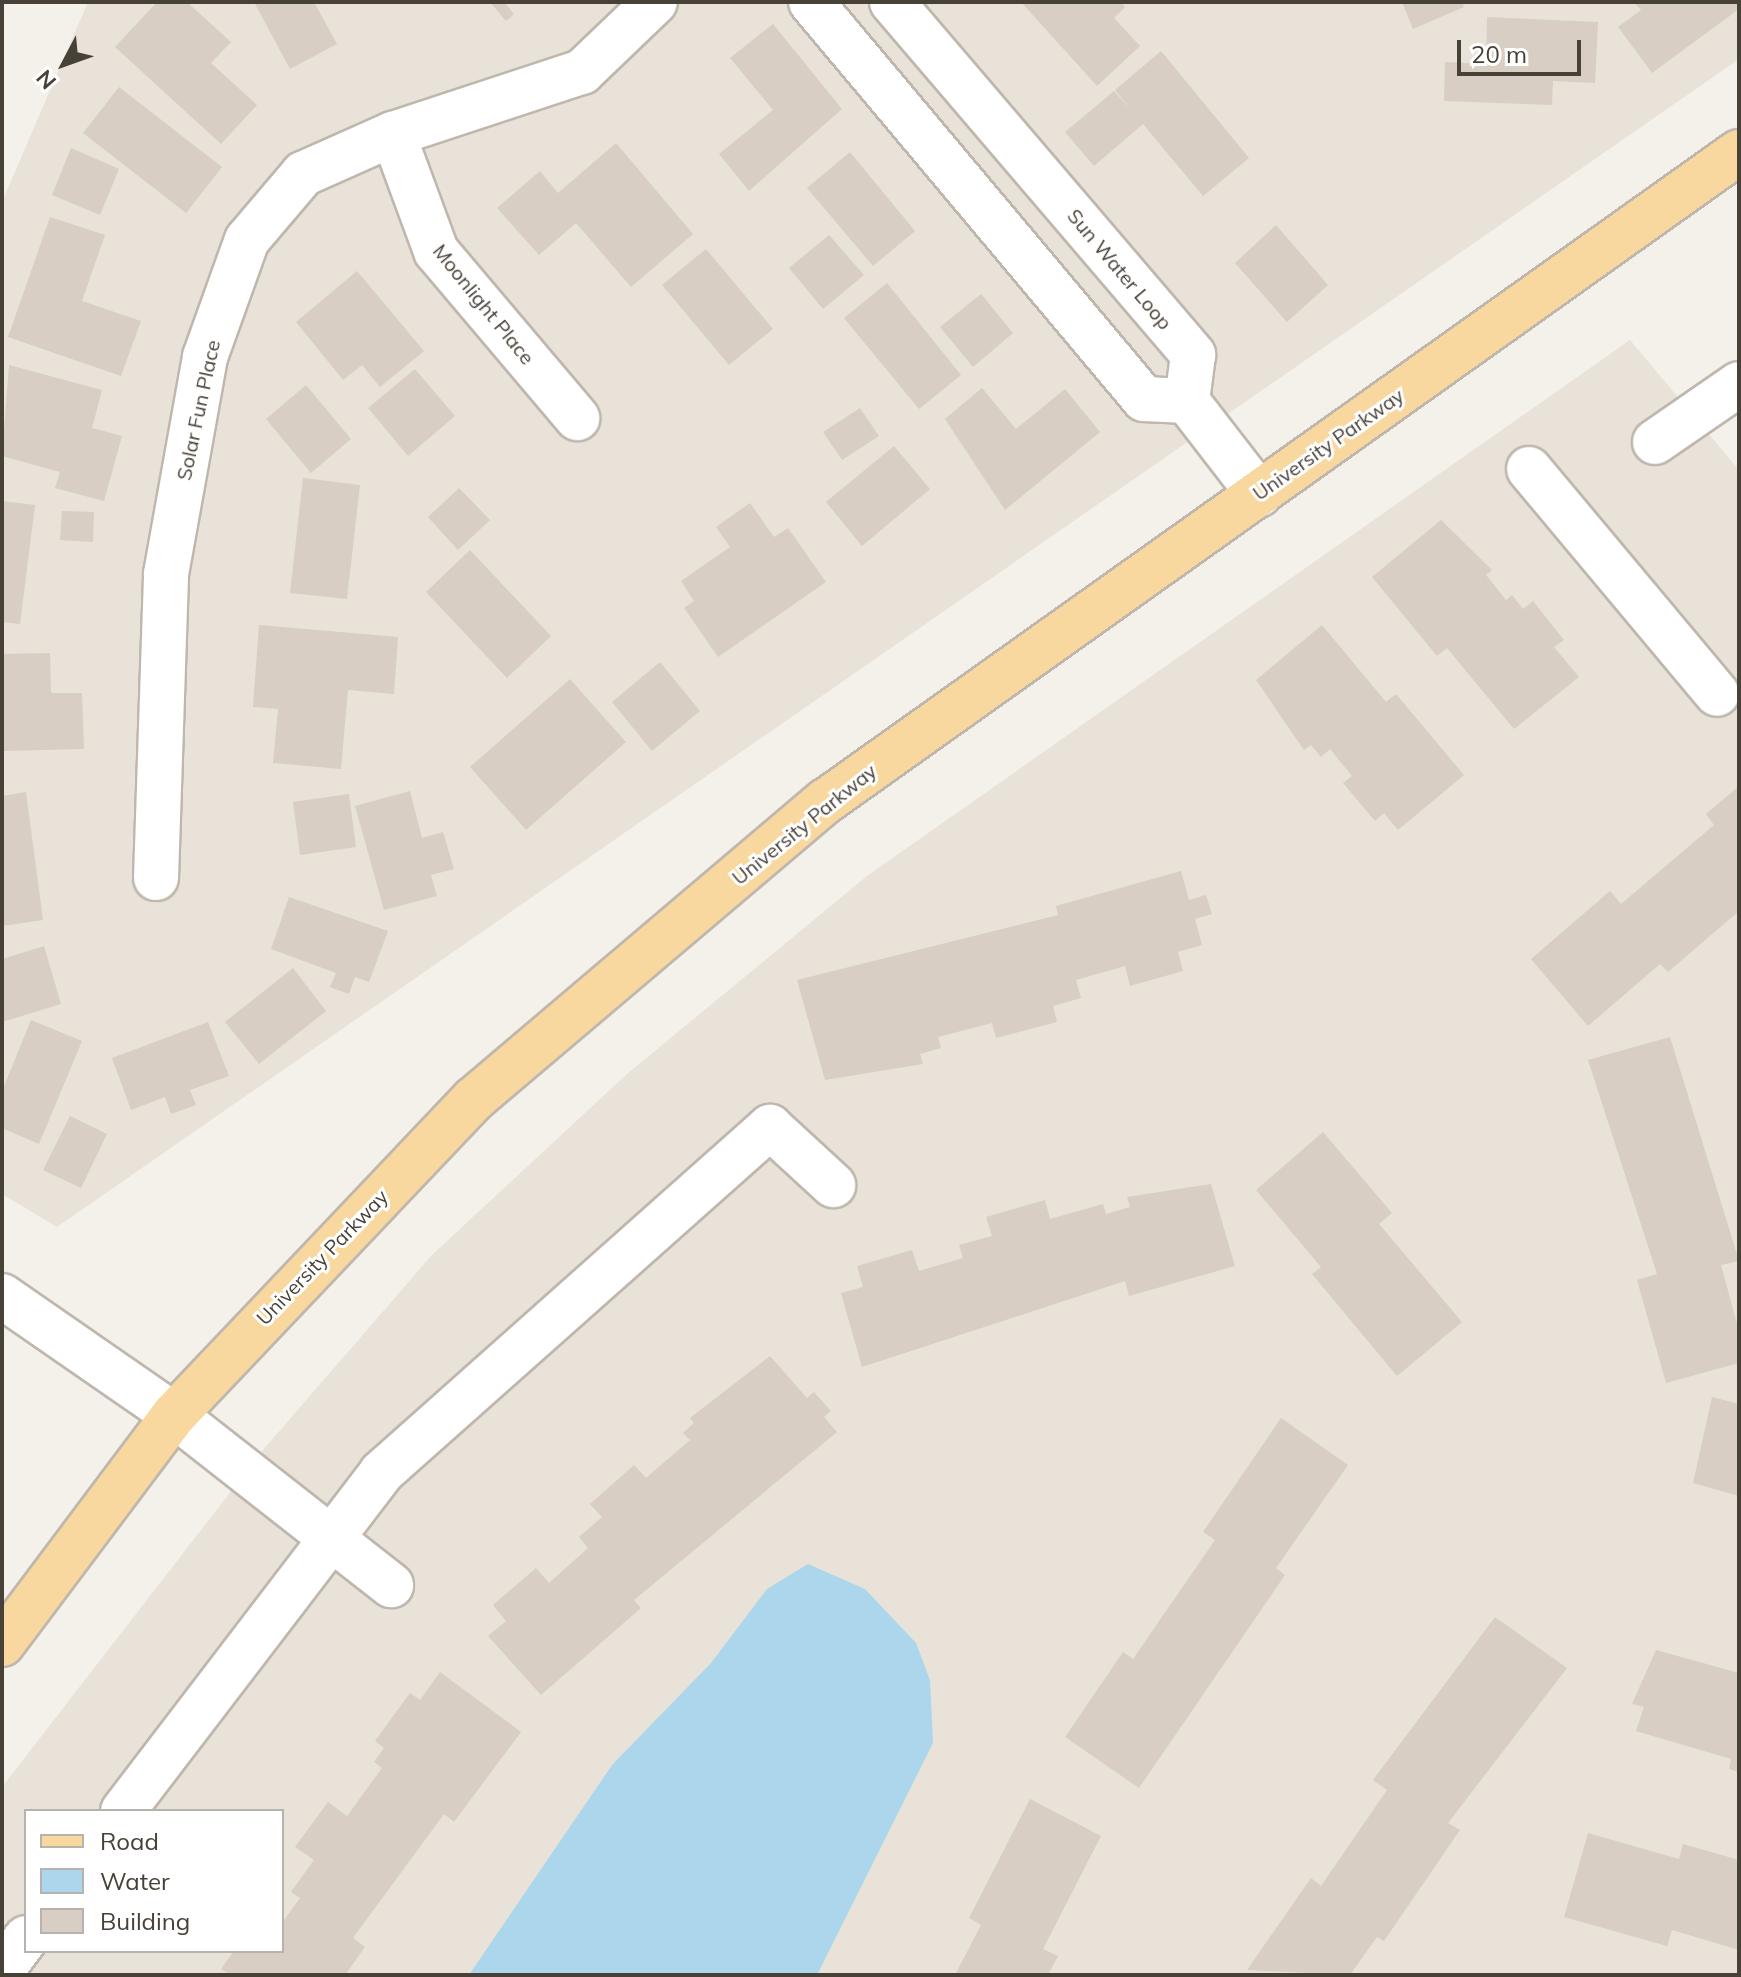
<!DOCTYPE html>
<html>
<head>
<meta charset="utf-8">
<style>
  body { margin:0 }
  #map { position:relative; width:1741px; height:1977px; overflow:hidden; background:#f4f0ea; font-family:Mulish,sans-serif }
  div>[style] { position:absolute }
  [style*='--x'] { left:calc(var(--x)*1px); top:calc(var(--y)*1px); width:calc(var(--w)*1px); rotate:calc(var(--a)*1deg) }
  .residential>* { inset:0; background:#e8e2d8 }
  .water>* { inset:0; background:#abd6ec }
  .building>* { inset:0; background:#d8cec3 }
  .roads { filter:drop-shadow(2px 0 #bfb7ad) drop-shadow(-2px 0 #bfb7ad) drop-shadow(0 2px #bfb7ad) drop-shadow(0 -2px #bfb7ad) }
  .minor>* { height:44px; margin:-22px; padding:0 22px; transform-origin:22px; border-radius:22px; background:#fff }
  .major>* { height:44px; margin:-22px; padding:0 22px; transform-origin:22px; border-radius:22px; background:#f8d89f }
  span { translate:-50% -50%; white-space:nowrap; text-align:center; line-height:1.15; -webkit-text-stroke:6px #fff; paint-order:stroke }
  .street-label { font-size:20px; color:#484138 }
  .frame { position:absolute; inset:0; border:4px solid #484138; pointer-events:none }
  .legend { position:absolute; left:24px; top:1809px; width:260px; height:144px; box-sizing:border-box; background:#fff; border:2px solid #b6b3af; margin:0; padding:10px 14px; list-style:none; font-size:24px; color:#484138 }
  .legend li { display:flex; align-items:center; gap:16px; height:40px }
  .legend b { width:40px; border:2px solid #b6b3af }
  .north { position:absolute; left:24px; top:24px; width:80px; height:80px; -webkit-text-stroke:6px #fff; paint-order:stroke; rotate:229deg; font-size:22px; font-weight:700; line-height:32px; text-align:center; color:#484138 }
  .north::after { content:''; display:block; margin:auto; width:28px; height:36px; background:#484138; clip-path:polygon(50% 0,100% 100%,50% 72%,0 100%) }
  .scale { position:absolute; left:1457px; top:40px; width:124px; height:36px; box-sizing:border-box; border:4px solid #484138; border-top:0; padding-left:10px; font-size:24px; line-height:28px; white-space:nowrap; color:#484138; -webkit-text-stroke:6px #fff; paint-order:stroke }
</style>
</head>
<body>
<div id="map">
  <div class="residential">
    <div style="clip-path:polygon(88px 2px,1739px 2px,1739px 59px,57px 1227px,2px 1194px,2px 202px)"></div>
    <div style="clip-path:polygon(evenodd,1630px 340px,1739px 470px,1739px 1975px,2px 1975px,2px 1787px,263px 1450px,432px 1255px,627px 1074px,867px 876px,1630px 340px,26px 1811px,282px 1811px,282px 1951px,26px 1951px,26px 1811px)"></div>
  </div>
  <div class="water">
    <div style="clip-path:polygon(808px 1564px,865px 1589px,916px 1643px,930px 1680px,933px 1743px,817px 1975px,469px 1975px,612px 1765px,711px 1663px,767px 1589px)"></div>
  </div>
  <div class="building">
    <div style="clip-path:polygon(157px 2px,187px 2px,231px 42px,211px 63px,257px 105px,221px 144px,115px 47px)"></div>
    <div style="clip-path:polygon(254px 2px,314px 2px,337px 44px,290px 69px)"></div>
    <div style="clip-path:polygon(490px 2px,504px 2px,514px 14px,506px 21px)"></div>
    <div style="clip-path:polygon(1021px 2px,1121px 2px,1125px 7px,1114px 18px,1140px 46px,1097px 86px)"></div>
    <div style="clip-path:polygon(1402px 2px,1462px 2px,1464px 7px,1413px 29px)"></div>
    <div style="clip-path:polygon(1634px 2px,1739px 2px,1739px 9px,1652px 73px,1618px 27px,1641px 10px)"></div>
    <div style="clip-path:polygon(1487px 17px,1598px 22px,1595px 83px,1553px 81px,1552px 105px,1444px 101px,1445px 62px,1486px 64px)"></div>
    <div style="clip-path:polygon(773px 24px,842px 109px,749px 191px,719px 154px,773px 110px,730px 58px)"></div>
    <div style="clip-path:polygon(1161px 51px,1249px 158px,1203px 196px,1143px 124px,1094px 166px,1065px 132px,1114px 91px,1132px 111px,1115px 90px)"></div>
    <div style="clip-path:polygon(119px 87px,222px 167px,186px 213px,83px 133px)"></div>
    <div style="clip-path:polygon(616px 143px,693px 234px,631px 287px,576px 223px,539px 255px,497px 208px,540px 171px,558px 193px)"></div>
    <div style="clip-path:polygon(71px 148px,119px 169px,100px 215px,52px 195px)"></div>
    <div style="clip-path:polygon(850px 152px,915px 231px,873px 266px,807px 188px)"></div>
    <div style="clip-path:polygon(50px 217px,105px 235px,82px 301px,141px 321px,121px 376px,8px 337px)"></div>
    <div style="clip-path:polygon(1276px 225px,1328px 285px,1287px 322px,1235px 263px)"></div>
    <div style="clip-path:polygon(829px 235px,864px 275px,823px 309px,789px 268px)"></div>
    <div style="clip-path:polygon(706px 249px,773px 329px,729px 365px,662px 285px)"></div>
    <div style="clip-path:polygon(357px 271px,424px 351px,380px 387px,362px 365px,343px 380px,296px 322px)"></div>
    <div style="clip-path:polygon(887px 283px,961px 375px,919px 409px,844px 318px)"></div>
    <div style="clip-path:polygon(981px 294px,1013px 333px,973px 367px,940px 327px)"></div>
    <div style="clip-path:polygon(9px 365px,102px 390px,92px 428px,122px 436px,104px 501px,55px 488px,60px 472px,2px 456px)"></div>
    <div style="clip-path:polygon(415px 369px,455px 416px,408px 456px,368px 408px)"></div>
    <div style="clip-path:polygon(306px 385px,351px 439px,311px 473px,266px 419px)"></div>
    <div style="clip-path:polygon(982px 388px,1016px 429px,1065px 389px,1100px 432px,1005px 510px,945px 419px)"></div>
    <div style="clip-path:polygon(860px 408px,879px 436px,842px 460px,823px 432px)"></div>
    <div style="clip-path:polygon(894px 446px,930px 489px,862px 546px,826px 502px)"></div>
    <div style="clip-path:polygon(303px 478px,360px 485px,347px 599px,290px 593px)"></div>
    <div style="clip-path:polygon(459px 488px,490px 520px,458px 550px,428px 517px)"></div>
    <div style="clip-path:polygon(2px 501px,35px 505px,20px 624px,2px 622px)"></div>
    <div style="clip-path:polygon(750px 503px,774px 537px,788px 528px,826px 582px,718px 657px,684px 608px,694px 601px,681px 581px,730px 547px,716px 527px)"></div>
    <div style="clip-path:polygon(62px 511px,94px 512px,93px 542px,60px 540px)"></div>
    <div style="clip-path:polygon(1441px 520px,1492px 570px,1486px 575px,1506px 600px,1512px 595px,1523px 609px,1533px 601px,1564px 640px,1554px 647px,1579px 677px,1514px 729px,1447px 648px,1437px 656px,1372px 577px)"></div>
    <div style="clip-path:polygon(470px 550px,551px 636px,507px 678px,426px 592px)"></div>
    <div style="clip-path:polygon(259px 625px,398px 637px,394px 694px,348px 690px,341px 769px,273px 763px,278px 709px,253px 707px)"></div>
    <div style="clip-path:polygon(1322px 625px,1386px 702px,1396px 694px,1464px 775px,1398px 830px,1384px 813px,1375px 821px,1343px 783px,1352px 776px,1330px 749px,1321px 757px,1311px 745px,1304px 750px,1256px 680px)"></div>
    <div style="clip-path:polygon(50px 653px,51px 693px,82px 693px,84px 749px,2px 751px,2px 654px)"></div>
    <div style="clip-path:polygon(660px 662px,700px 711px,652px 751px,612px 702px)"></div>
    <div style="clip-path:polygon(570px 679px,626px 742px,526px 830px,470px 767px)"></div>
    <div style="clip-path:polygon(1739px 786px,1739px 911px,1668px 972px,1660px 964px,1588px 1026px,1531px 959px,1610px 891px,1621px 904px,1714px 825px,1706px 814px)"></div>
    <div style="clip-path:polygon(410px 791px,422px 838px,443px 832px,454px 869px,431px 875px,437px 896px,384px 910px,355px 806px)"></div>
    <div style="clip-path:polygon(26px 792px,43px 920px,2px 926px,2px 796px)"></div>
    <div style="clip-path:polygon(349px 794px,356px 847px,300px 855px,293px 802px)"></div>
    <div style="clip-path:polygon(1181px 871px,1189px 900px,1206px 895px,1212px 914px,1195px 919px,1202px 945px,1178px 952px,1183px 971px,1130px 986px,1125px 966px,1076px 980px,1081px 998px,1053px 1006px,1057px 1022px,996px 1038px,992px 1023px,938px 1037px,941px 1048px,920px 1054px,923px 1064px,825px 1080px,797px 980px,1058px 915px,1056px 906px)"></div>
    <div style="clip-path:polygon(289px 897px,388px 931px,369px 982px,355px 977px,349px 994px,330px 987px,336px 973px,271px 949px)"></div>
    <div style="clip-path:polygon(44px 946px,61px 1004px,2px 1022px,2px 959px)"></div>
    <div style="clip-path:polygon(293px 968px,326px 1011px,259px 1064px,225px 1022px)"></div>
    <div style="clip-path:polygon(31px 1020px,82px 1041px,39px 1144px,2px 1128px,2px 1091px)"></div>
    <div style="clip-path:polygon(208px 1022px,229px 1076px,190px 1090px,196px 1105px,171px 1114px,165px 1097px,131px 1110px,112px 1058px)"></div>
    <div style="clip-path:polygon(1670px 1037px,1739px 1261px,1721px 1265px,1739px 1331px,1739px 1363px,1666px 1383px,1637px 1280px,1657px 1274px,1588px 1060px)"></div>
    <div style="clip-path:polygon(70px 1116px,107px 1134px,81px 1188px,43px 1170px)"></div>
    <div style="clip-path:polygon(1323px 1132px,1392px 1213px,1379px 1224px,1462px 1322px,1397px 1376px,1312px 1274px,1321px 1267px,1256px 1190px)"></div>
    <div style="clip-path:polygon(1211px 1184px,1235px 1266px,1129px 1296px,1125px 1281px,862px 1367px,841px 1293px,863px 1287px,857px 1266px,912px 1250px,919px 1271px,963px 1258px,959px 1245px,992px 1236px,986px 1217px,1045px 1200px,1050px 1219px,1103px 1204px,1106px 1214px,1130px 1207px,1127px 1197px)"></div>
    <div style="clip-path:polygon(770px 1356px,807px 1398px,814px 1392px,831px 1411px,824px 1417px,837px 1432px,634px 1600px,641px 1608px,541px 1695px,488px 1636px,506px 1621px,493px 1605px,536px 1568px,549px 1583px,588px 1548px,579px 1537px,602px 1517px,590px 1504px,634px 1465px,646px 1478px,690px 1440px,683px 1433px,694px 1423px,690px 1418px)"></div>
    <div style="clip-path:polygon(1712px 1397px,1739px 1404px,1739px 1496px,1693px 1483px)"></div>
    <div style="clip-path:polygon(1281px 1418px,1348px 1465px,1276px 1568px,1285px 1575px,1139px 1788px,1065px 1737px,1123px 1652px,1133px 1659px,1215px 1540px,1203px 1532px)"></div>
    <div style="clip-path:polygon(1495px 1617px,1567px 1668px,1448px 1823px,1460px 1830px,1384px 1941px,1377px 1937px,1350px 1975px,1247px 1970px,1311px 1878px,1321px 1886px,1387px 1790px,1373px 1780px)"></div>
    <div style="clip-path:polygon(1656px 1650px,1739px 1673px,1739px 1772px,1729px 1769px,1731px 1759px,1636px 1731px,1644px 1707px,1632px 1704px)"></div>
    <div style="clip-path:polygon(440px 1672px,521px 1732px,454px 1822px,444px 1814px,353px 1938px,365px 1947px,345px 1975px,230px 1975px,221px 1969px,234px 1951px,282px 1951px,282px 1923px,300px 1898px,291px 1892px,314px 1860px,295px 1847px,328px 1802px,347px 1816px,382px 1768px,374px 1762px,384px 1748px,375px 1741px,410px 1693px,420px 1700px)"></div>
    <div style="clip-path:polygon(1030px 1799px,1101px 1836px,1043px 1949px,1058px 1956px,1048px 1975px,955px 1975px,981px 1925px,969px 1918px)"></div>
    <div style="clip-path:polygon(1588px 1833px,1679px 1859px,1683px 1844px,1739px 1860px,1739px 1950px,1672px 1930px,1667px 1946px,1564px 1917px)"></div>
  </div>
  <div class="roads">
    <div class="minor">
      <div style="--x:811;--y:2;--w:518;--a:50.01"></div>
      <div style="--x:1144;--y:399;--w:43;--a:2.7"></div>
      <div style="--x:892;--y:2;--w:464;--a:49.5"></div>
      <div style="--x:1193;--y:355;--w:46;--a:97.4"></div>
      <div style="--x:1187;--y:401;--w:118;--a:52.3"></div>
      <div style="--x:393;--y:134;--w:125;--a:69.8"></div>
      <div style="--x:436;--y:251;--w:219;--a:49.8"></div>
      <div style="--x:1655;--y:442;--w:102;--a:-34.6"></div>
      <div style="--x:1529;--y:469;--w:293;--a:50.1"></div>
      <div style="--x:156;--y:878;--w:304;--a:-88.1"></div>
      <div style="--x:166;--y:574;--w:220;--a:-79.8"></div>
      <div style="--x:205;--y:357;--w:124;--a:-70.3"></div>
      <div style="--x:247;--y:240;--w:87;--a:-49.7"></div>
      <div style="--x:303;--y:174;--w:98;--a:-24"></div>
      <div style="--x:393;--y:134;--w:199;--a:-18.2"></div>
      <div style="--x:582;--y:72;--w:101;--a:-43.8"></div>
      <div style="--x:2;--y:1296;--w:209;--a:34.7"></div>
      <div style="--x:174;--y:1415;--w:276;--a:38.1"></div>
      <div style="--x:123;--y:1811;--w:425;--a:-52.6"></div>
      <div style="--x:381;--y:1473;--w:521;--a:-41.65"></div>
      <div style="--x:770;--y:1127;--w:86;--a:42.6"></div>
      <div style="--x:2;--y:1970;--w:40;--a:-53"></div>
    </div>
    <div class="major">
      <div style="--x:2;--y:1644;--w:286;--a:-53.1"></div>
      <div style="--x:174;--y:1415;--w:436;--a:-46.5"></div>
      <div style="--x:474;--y:1099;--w:461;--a:-40.3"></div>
      <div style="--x:826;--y:801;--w:1120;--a:-35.41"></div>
    </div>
  </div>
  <div class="street-label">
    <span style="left:1120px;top:269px;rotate:50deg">Sun Water Loop</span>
    <span style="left:484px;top:304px;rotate:51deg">Moonlight Place</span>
    <span style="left:198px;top:410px;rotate:-78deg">Solar Fun Place</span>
    <span style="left:1328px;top:444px;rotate:-35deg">University Parkway</span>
    <span style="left:804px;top:824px;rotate:-39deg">University Parkway</span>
    <span style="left:322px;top:1257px;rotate:-46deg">University Parkway</span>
  </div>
  <div class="frame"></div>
  <ul class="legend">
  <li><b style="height:10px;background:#f8d89f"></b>Road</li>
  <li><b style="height:22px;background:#abd6ec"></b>Water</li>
  <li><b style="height:22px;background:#d8cec3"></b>Building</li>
  </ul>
  <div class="north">N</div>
  <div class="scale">20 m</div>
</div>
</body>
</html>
